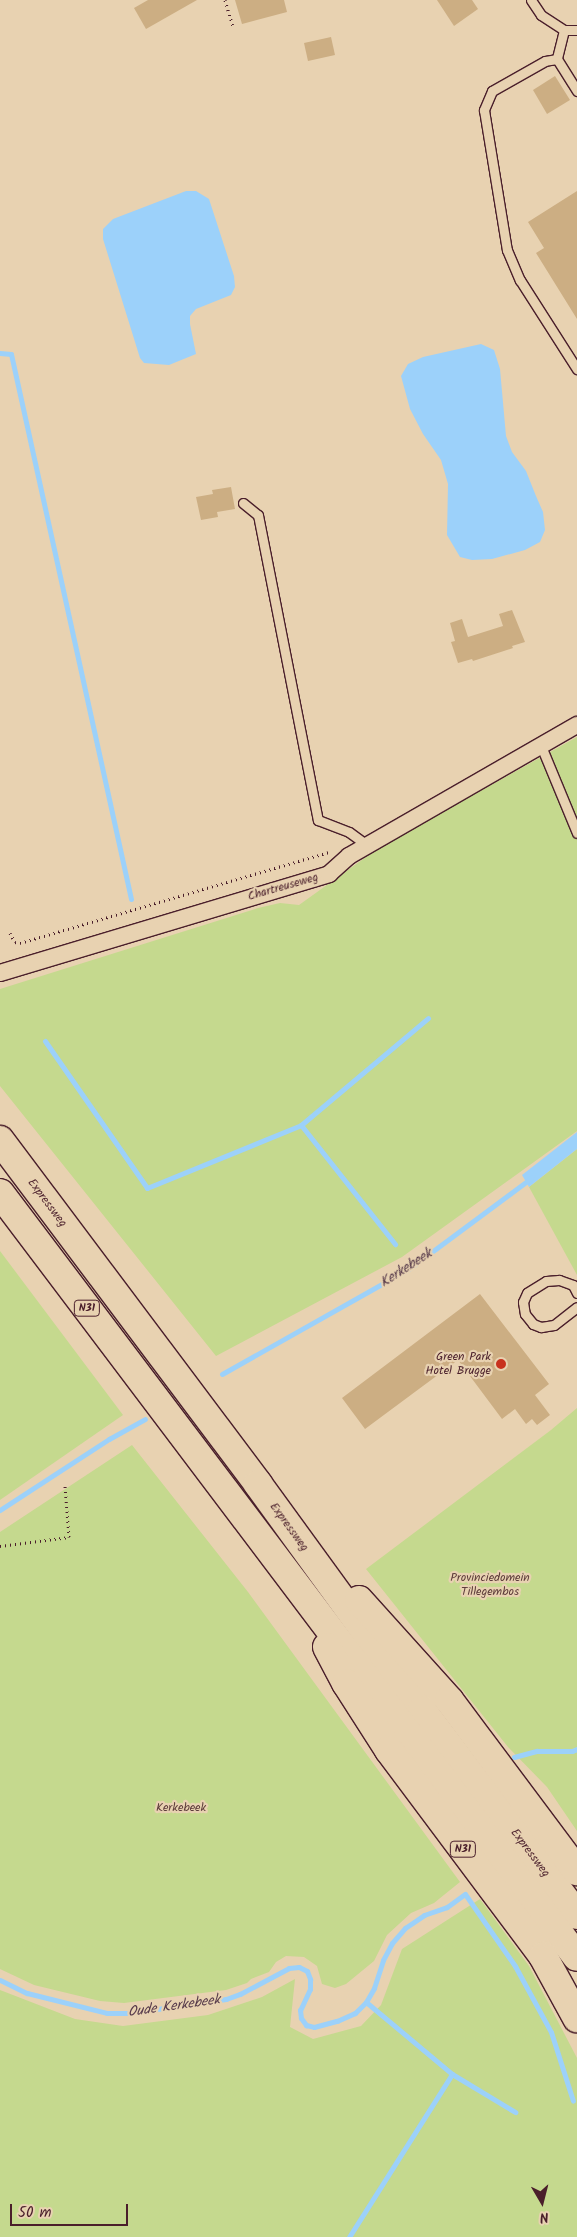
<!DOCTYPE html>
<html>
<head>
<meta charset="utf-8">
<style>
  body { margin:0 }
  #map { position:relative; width:577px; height:2237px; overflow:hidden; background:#e8d2b1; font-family:Kalam,sans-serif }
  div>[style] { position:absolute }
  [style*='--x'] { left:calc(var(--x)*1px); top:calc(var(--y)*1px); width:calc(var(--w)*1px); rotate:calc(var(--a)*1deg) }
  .green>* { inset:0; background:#c5d98e }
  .water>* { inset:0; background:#9cd1fa }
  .stream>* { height:5px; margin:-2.5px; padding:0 2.5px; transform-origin:2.5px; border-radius:2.5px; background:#9cd1fa }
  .building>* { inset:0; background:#ccae83 }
  .path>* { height:3px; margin-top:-1.5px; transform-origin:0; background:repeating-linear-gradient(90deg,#4a1f2b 0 1px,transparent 0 5px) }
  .roads { filter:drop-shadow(1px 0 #4a1f2b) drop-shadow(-1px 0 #4a1f2b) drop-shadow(0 1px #4a1f2b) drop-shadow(0 -1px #4a1f2b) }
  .service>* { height:9px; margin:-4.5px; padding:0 4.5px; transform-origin:4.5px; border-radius:4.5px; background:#e8d2b1 }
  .minor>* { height:16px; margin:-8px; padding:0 8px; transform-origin:8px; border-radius:8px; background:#e8d2b1 }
  .trunk>* { height:28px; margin:-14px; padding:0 14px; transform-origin:14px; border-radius:14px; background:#e8d2b1 }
  .dots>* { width:14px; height:14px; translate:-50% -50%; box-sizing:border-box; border:2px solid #e8d2b1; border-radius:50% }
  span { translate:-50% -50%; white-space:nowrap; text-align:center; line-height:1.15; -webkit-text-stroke:4.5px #e8d2b1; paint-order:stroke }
  .shield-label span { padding:1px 4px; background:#e8d2b1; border:1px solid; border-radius:4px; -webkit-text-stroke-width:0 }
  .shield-label { font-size:11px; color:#4a1f2b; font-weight:700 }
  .street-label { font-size:12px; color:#4a1f2b }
  .poi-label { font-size:12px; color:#4a1f2b }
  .right { translate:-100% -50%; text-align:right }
  .park-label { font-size:12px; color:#5c3b3a }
  .water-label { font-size:14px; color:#563a4a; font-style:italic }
  .north { position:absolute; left:517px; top:2177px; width:50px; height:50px; -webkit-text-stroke:4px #e8d2b1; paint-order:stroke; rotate:172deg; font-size:14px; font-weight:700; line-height:20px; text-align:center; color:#4a1f2b }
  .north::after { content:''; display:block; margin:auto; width:18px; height:22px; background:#4a1f2b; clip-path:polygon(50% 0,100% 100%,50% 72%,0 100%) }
  .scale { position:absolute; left:10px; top:2204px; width:118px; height:22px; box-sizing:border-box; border:2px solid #4a1f2b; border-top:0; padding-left:6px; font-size:15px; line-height:18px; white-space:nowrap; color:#4a1f2b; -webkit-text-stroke:4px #e8d2b1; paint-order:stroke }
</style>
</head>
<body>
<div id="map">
  <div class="green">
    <div style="clip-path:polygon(577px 737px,577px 1131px,402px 1257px,216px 1356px,0 1086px,0 989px,258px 908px,280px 903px,299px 905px,380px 847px)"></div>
    <div style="clip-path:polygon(577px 1149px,577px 1275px,529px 1187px)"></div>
    <div style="clip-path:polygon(0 1251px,123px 1415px,0 1500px)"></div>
    <div style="clip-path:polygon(577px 1408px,577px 1831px,547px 1787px,508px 1747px,366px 1569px,551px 1430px)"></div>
    <div style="clip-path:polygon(132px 1445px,248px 1592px,460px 1882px,434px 1903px,411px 1913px,387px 1935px,374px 1961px,346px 1984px,335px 1988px,322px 1984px,317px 1966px,304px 1957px,286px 1956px,276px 1962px,269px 1972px,251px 1979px,247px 1983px,226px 1990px,124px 2003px,100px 2001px,34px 1985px,0 1969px,0 1532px)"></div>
    <div style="clip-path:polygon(480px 1899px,529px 1966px,577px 2058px,577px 2237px,0 2237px,0 1990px,75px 2019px,123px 2026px,208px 2015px,262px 1997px,295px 1979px,290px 2027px,313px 2039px,361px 2026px,381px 2005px,402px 1949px)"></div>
  </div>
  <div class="water">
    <div style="clip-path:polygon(186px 191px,196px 191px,209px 199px,234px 276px,235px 287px,231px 295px,196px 309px,190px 316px,190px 324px,196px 354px,169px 365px,144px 363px,140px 358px,103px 239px,103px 229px,113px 219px)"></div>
    <div style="clip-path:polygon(481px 344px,494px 350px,500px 369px,506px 436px,512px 452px,526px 471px,536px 496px,543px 512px,545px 530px,540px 542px,525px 550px,492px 559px,472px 560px,460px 557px,447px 535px,448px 484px,441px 460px,423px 434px,410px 409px,401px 376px,408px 364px,423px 357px)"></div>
    <div style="clip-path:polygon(577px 1132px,577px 1149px,529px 1187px,522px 1175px)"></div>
  </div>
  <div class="stream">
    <div style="--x:0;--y:353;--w:11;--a:5"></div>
    <div style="--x:11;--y:354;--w:558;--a:77.58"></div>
    <div style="--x:45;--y:1041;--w:179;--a:55.2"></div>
    <div style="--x:147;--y:1188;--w:166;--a:-22.2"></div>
    <div style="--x:301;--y:1125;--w:166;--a:-40.1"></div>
    <div style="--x:301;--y:1125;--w:152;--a:51.7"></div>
    <div style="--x:222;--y:1374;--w:216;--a:-29.4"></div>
    <div style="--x:410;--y:1268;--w:151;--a:-36.6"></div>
    <div style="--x:0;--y:1510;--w:130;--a:-33.1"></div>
    <div style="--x:109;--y:1439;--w:41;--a:-29.1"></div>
    <div style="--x:514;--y:1757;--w:24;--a:-15"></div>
    <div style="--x:537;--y:1751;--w:35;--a:0"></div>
    <div style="--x:572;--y:1751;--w:5;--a:-22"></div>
    <div style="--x:0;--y:1980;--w:30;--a:26"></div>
    <div style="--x:27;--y:1993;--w:82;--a:14"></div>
    <div style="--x:107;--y:2013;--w:23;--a:0"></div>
    <div style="--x:130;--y:2013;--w:97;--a:-8.3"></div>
    <div style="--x:226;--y:1999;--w:15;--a:-20"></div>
    <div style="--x:240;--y:1994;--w:55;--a:-28"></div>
    <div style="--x:289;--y:1968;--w:10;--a:-6"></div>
    <div style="--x:299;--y:1967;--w:9;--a:27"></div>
    <div style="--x:307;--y:1971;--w:9;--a:69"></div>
    <div style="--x:310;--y:1979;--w:10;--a:90"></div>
    <div style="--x:310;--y:1989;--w:23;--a:115"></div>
    <div style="--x:300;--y:2010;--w:8;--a:83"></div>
    <div style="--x:301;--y:2018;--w:9;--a:54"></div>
    <div style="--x:306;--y:2025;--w:8;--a:14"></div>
    <div style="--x:314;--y:2027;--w:24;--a:-15"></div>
    <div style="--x:337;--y:2021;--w:20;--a:-24"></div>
    <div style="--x:355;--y:2013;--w:16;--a:-45"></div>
    <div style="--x:366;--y:2002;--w:16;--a:-60"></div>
    <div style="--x:374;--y:1988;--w:29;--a:-72"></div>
    <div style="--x:383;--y:1960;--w:19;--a:-62"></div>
    <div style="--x:392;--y:1943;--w:20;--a:-49"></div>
    <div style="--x:405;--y:1928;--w:23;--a:-34"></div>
    <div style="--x:424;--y:1915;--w:24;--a:-19"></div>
    <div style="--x:447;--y:1907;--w:22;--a:-36"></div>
    <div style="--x:465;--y:1894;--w:88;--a:55.2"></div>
    <div style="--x:515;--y:1966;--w:75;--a:61.4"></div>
    <div style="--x:551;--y:2032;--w:72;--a:72.3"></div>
    <div style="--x:366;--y:2002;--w:112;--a:39.9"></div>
    <div style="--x:452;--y:2074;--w:74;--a:31.1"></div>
    <div style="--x:349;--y:2237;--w:193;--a:-57.7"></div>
  </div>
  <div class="building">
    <div style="clip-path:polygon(148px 0,197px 0,146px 29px,134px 8px)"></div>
    <div style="clip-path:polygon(235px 0,284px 0,287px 12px,242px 24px)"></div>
    <div style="clip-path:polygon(437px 0,472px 0,478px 9px,454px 26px)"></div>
    <div style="clip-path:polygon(331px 37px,335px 55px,308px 61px,304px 43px)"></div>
    <div style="clip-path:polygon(555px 76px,570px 100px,547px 114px,533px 90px)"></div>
    <div style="clip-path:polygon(577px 191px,577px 319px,536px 253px,544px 248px,528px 222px)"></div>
    <div style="clip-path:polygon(231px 487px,235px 509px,217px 512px,218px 517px,201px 520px,196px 497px,213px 494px,212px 490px)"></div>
    <div style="clip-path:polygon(512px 610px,525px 642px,512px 646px,513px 648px,473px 661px,472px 659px,458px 663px,451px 642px,455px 641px,450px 623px,462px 619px,468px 637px,503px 626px,499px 614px)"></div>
    <div style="clip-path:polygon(480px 1294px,549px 1384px,535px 1395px,550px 1415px,537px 1425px,532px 1419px,526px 1424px,515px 1409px,502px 1419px,458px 1360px,365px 1429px,342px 1398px)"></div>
  </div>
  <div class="path">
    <div style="--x:225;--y:0;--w:27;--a:73"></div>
    <div style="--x:10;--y:933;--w:10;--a:61"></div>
    <div style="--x:15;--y:942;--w:5;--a:11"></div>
    <div style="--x:20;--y:943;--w:322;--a:-16.4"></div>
    <div style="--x:0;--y:1546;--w:70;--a:-7.4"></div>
    <div style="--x:69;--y:1537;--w:51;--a:-94.5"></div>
  </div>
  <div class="roads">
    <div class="service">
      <div style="--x:531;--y:0;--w:18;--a:56"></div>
      <div style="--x:541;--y:15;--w:27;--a:33"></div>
      <div style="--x:564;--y:30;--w:13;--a:0"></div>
      <div style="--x:564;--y:30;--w:30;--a:104"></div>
      <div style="--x:557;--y:59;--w:38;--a:58"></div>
      <div style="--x:557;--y:59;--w:12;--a:171"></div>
      <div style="--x:545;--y:61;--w:61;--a:150.5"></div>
      <div style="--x:492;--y:91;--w:21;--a:113"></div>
      <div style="--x:484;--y:110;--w:142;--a:80.7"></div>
      <div style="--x:507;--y:250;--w:33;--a:67"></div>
      <div style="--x:520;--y:280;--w:106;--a:57.4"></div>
      <div style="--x:243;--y:503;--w:19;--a:39"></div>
      <div style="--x:258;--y:515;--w:311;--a:78.9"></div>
      <div style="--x:318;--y:820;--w:33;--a:21"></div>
      <div style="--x:349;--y:832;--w:24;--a:36"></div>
      <div style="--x:541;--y:746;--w:94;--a:67.5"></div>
      <div style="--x:577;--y:1293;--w:9;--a:-117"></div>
      <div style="--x:573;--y:1285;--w:15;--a:-160"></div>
      <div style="--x:559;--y:1280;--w:13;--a:176"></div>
      <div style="--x:546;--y:1281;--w:22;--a:148"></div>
      <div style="--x:527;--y:1293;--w:10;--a:114"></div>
      <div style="--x:523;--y:1302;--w:12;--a:81"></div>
      <div style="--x:525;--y:1314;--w:13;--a:51"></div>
      <div style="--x:533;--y:1324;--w:9;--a:21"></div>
      <div style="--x:541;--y:1327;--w:13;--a:-9"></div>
      <div style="--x:554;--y:1325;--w:29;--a:-38"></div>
    </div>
    <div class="minor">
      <div style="--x:0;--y:973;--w:344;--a:-16.7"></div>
      <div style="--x:329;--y:874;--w:27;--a:-42"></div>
      <div style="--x:349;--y:856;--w:263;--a:-29.9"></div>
    </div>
    <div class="trunk">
      <div style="--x:0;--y:1140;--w:430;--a:53.1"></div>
      <div style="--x:258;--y:1484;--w:279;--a:54"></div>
      <div style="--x:422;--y:1710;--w:257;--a:52.9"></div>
      <div style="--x:0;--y:1193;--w:957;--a:52.94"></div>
      <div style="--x:359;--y:1600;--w:135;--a:48"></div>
      <div style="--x:449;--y:1700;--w:214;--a:53.2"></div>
      <div style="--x:327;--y:1647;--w:41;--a:62.2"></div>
      <div style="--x:346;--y:1683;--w:80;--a:57.3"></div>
      <div style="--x:389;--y:1750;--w:257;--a:53.2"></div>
      <div style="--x:543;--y:1956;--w:71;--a:61.3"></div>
    </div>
  </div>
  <div class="dots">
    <div style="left:501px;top:1364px;background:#c8321e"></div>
  </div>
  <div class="shield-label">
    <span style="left:87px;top:1308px">N31</span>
    <span style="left:463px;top:1849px">N31</span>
  </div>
  <div class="street-label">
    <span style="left:283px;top:887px;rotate:-16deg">Chartreuseweg</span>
    <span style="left:47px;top:1203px;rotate:53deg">Expressweg</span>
    <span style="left:289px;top:1527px;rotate:54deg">Expressweg</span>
    <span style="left:530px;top:1853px;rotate:53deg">Expressweg</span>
  </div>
  <div class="poi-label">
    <span class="right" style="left:491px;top:1364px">Green Park<br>Hotel Brugge</span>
  </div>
  <div class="park-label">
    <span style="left:490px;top:1585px">Provinciedomein<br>Tillegembos</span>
    <span style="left:181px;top:1808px">Kerkebeek</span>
  </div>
  <div class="water-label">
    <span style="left:406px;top:1268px;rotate:-33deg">Kerkebeek</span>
    <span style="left:174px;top:2006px;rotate:-8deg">Oude Kerkebeek</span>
  </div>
  <div class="north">N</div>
  <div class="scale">50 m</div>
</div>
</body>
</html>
